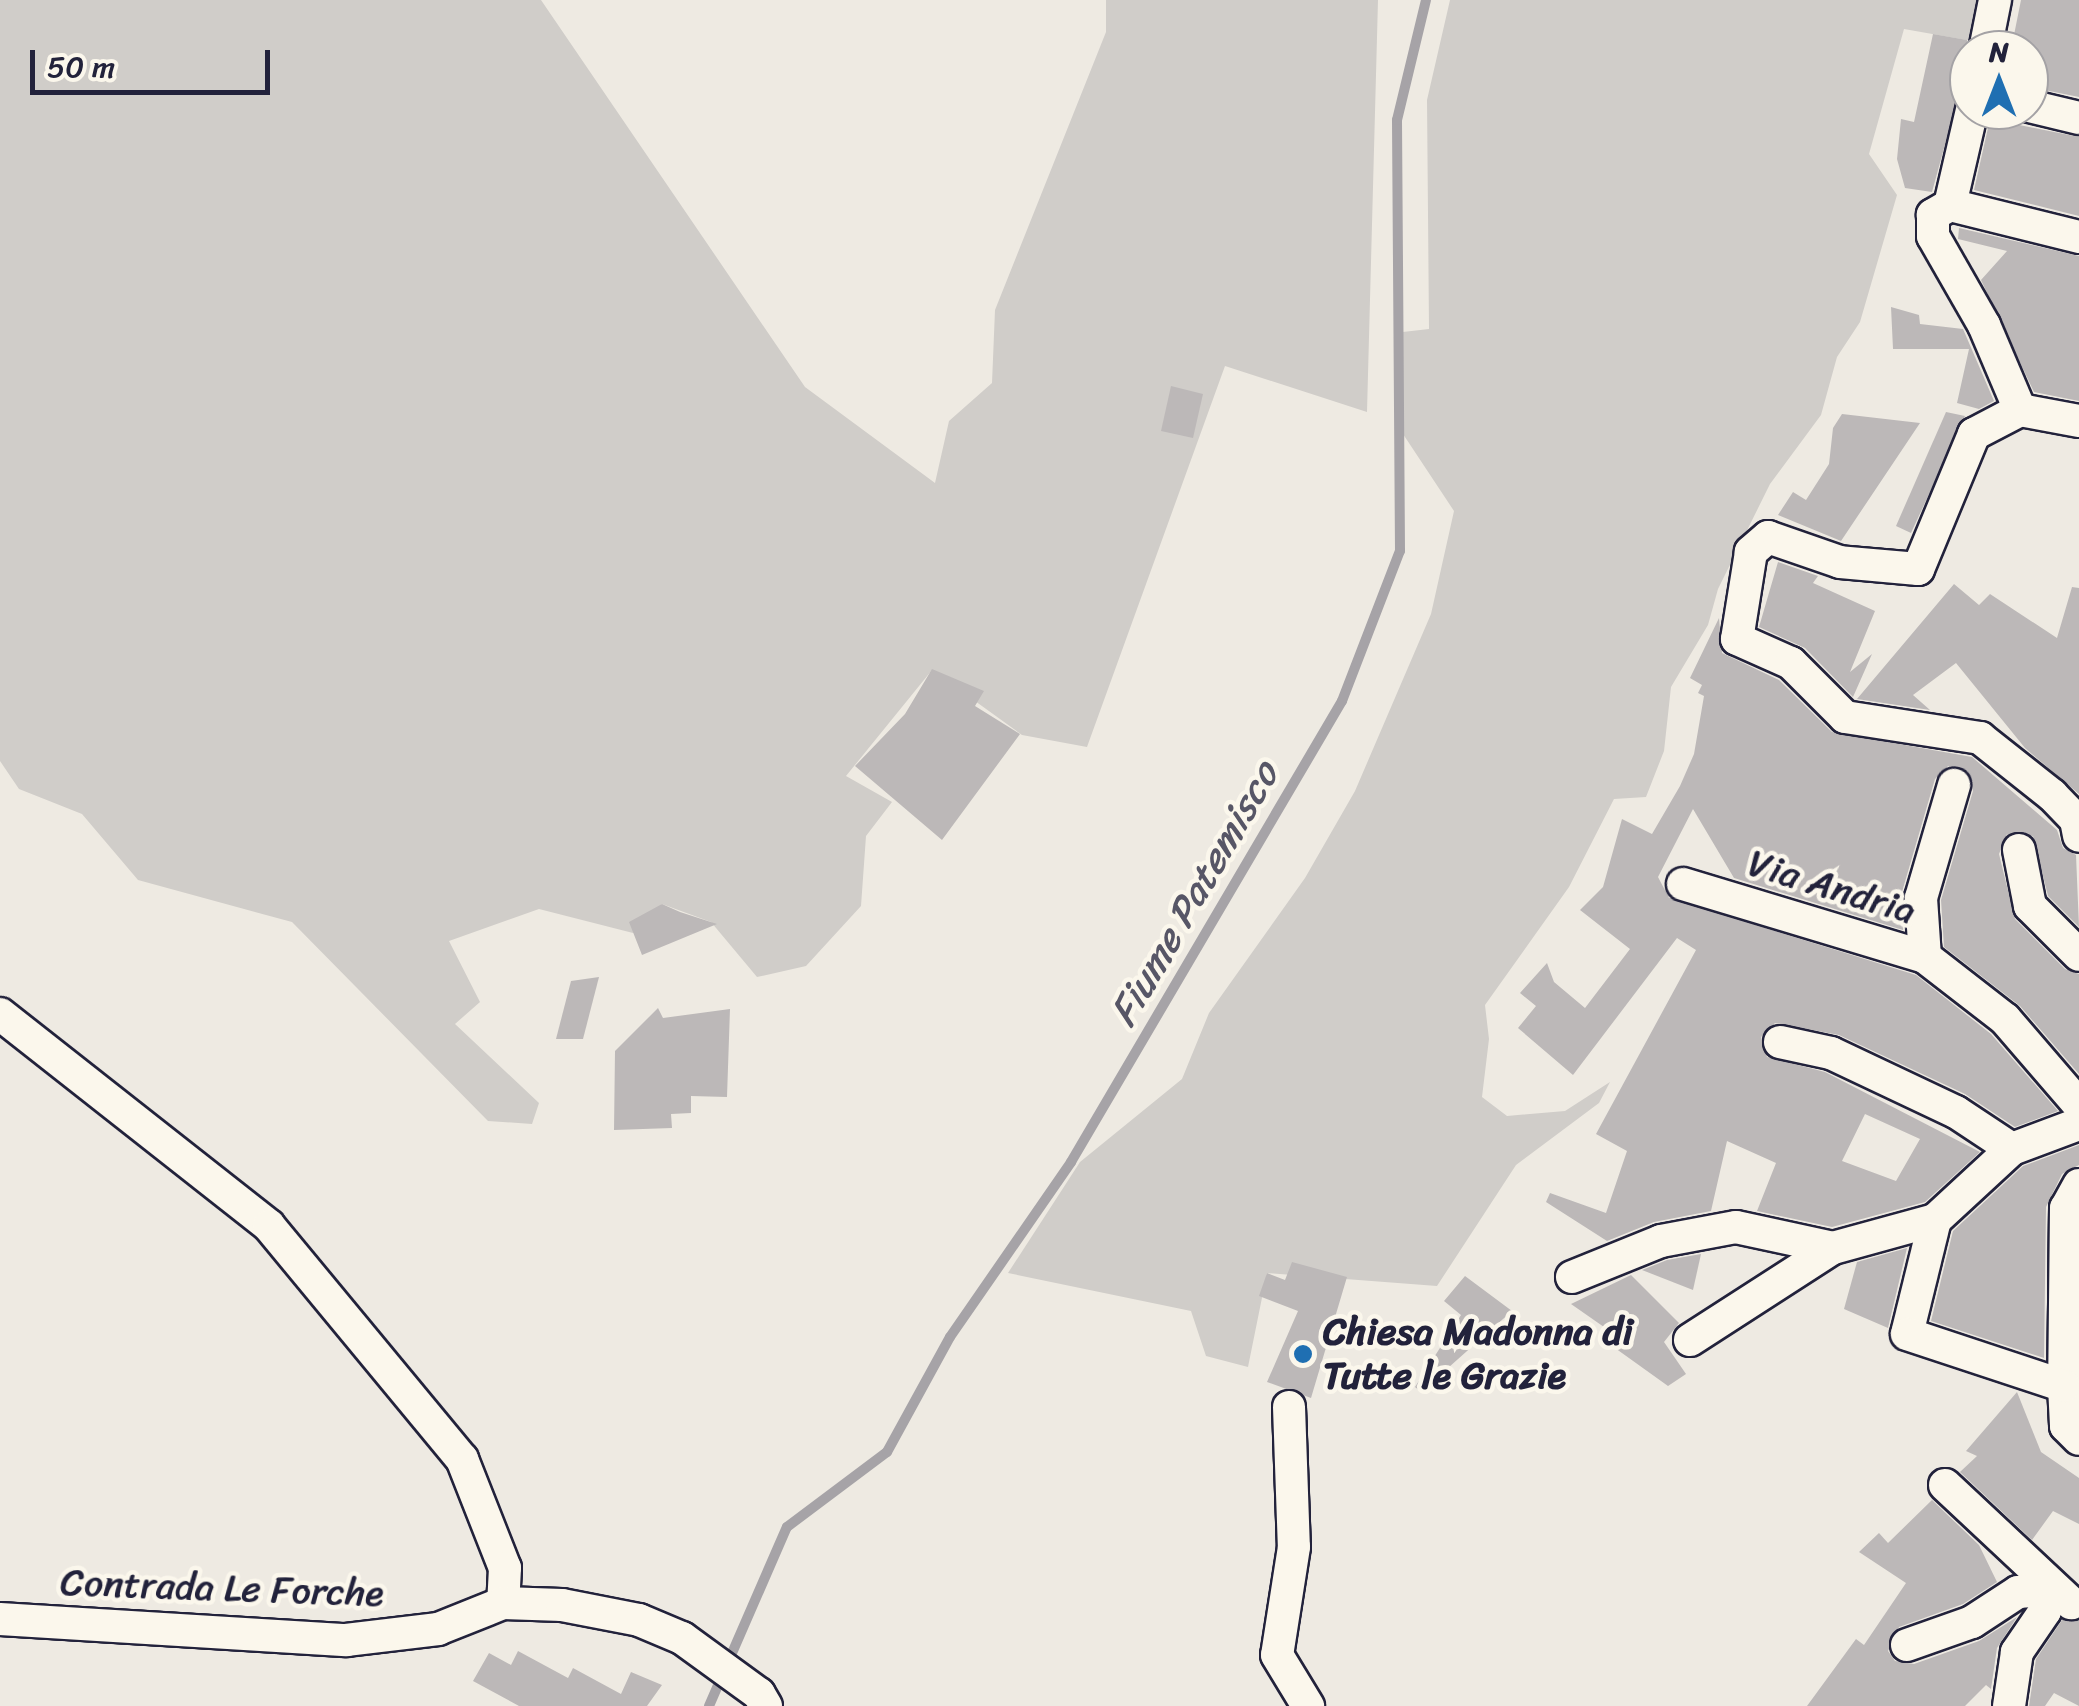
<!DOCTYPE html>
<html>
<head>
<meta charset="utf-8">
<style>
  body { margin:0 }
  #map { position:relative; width:2079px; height:1706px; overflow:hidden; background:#eeeae2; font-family:Sriracha,sans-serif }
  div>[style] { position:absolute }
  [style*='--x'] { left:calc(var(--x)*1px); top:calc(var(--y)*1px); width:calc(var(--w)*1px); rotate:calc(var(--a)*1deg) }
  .green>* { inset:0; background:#d0cdc9 }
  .stream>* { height:10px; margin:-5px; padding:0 5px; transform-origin:5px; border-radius:5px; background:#a6a3a7 }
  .building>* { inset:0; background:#bcb8b8 }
  .roads { filter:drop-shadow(2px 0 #22223b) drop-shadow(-2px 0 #22223b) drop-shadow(0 2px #22223b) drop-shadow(0 -2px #22223b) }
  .street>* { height:32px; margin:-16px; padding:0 16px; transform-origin:16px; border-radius:16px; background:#fbf7ec }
  .dots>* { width:28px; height:28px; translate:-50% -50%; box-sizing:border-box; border:5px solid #fbf7ec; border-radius:50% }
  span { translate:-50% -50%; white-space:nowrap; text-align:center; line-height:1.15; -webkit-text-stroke:9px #fbf7ec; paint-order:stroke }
  .street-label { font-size:38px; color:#22223b }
  .poi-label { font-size:38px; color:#22223b; font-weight:700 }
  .left { translate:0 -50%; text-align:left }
  .water-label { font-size:40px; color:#575666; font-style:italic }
  .north { position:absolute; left:1949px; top:30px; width:100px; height:100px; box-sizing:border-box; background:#fbf7ec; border:2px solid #a4a2a5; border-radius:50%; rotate:0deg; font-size:28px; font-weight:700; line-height:40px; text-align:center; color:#22223b }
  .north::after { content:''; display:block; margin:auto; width:35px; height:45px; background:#1f6fb2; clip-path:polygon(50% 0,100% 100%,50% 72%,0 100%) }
  .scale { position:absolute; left:30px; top:50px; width:240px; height:45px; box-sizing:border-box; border:5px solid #22223b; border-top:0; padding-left:12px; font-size:30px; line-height:35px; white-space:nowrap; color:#22223b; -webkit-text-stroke:8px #fbf7ec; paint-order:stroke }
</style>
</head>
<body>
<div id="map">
  <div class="green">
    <div style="clip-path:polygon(0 0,541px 0,805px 387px,935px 483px,949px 421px,992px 383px,995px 310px,1106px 32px,1106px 0,1378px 0,1367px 412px,1225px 366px,1087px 747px,1022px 735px,932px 670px,846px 776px,892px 802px,866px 836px,861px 906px,806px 966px,757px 977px,711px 922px,662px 904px,633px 933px,539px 909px,449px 941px,480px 1002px,455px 1024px,539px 1103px,532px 1124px,488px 1121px,292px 922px,138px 880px,82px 814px,19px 789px,0 761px)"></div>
    <div style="clip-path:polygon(1450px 0,1980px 0,1972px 41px,1904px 29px,1869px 154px,1897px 195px,1860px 322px,1837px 357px,1821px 415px,1770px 484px,1718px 589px,1708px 625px,1671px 687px,1664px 751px,1646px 797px,1614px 799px,1569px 887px,1485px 1005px,1489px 1039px,1482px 1097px,1507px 1116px,1565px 1111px,1610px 1082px,1599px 1103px,1516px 1165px,1437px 1286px,1267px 1273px,1248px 1367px,1206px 1356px,1191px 1311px,1008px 1273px,1080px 1162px,1182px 1079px,1209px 1013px,1305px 878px,1355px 791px,1431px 614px,1454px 511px,1403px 434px,1394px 333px,1429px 329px,1427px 100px)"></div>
  </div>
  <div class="stream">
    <div style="--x:709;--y:1706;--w:195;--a:-66.5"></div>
    <div style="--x:787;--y:1527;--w:125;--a:-36.9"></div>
    <div style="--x:887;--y:1452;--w:131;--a:-61.3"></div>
    <div style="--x:950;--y:1337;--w:213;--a:-55.3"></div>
    <div style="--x:1071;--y:1162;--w:535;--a:-59.55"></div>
    <div style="--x:1342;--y:701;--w:161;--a:-68.9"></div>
    <div style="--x:1400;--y:551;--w:431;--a:-90.4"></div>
    <div style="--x:1397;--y:120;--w:123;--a:-76.4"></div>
  </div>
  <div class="building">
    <div style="clip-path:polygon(2021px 0,2079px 0,2079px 97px,2029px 87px,2029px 50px,2011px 50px)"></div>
    <div style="clip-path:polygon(1933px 34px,1967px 40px,1968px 60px,1932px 192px,1905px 188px,1897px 159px,1901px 119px,1914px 122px)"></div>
    <div style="clip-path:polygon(1990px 119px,2079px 137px,2079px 216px,1974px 190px)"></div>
    <div style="clip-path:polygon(1959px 228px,2079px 256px,2079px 401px,2034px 392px,1981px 280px,2007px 251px,1958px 239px)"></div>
    <div style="clip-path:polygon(1891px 307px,1919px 315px,1920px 324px,1963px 329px,1994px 401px,1979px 409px,1957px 403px,1969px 349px,1893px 349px)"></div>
    <div style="clip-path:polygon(1171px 386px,1203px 394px,1193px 438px,1161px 431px)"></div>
    <div style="clip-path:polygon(1946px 412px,1965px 416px,1911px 533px,1896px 526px)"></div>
    <div style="clip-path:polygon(1842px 414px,1920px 423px,1841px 541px,1778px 515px,1793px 492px,1806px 500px,1829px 464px,1833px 428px)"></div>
    <div style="clip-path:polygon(1778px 562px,1818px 576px,1813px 583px,1875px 611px,1850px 672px,1872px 654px,1853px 697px,1805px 648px,1759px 627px)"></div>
    <div style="clip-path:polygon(1954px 584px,1979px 605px,1990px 594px,2057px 638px,2072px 587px,2079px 588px,2079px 794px,2025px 748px,1956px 663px,1913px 695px,1930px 710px,1857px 699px)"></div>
    <div style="clip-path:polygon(evenodd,1719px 618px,1722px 653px,1779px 680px,1832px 732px,1972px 757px,2057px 830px,2063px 848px,2076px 855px,2079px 927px,2048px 896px,2033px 836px,2007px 834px,1999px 854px,2015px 919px,2065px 969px,2079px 974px,2079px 1074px,2020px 1006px,1944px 947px,1941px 900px,1973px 791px,1968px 771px,1948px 766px,1935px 779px,1902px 892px,1903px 930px,1734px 878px,1693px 809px,1658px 877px,1669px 898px,1916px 975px,1991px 1034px,2058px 1111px,2015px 1127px,1965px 1094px,1839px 1035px,1775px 1023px,1761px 1037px,1767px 1057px,1825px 1072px,1980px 1152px,1925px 1202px,1832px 1227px,1757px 1211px,1776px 1163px,1727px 1141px,1711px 1211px,1654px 1222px,1607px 1241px,1546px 1202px,1550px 1193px,1606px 1213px,1627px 1151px,1596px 1134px,1696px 950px,1677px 938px,1573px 1075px,1518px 1028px,1536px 1006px,1520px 993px,1547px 963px,1554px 982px,1585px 1008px,1630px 949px,1580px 910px,1603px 887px,1622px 819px,1652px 834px,1680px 786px,1694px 754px,1704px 696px,1698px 693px,1702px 685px,1690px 678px,1719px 618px,1865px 1114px,1920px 1139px,1896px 1181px,1842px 1161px,1865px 1114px)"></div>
    <div style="clip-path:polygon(932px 669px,984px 691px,975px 706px,1020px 734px,942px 840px,855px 766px,905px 714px)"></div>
    <div style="clip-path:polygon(662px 904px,680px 912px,717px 924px,642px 955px,629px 922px)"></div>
    <div style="clip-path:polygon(599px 977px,583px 1039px,556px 1039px,571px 981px)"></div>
    <div style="clip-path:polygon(658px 1008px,663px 1018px,730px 1009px,727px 1097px,691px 1096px,691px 1113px,671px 1114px,672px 1128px,614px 1130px,615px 1051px)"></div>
    <div style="clip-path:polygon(2079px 1145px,2079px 1165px,2062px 1174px,2046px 1207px,2044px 1358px,1931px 1321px,1953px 1231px,2023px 1166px)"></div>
    <div style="clip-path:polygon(1907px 1248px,1888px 1328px,1844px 1309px,1857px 1262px)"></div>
    <div style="clip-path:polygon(1701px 1254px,1693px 1290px,1642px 1270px,1667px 1260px)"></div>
    <div style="clip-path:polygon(1292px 1262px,1347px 1277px,1311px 1398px,1267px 1382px,1298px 1311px,1259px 1296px,1267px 1273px,1285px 1280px)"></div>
    <div style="clip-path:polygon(1631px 1275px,1679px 1323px,1664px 1342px,1686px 1374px,1668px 1386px,1608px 1343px,1614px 1334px,1571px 1304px)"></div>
    <div style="clip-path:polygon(1465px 1276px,1512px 1311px,1421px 1392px,1415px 1387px,1461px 1315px,1444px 1301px)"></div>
    <div style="clip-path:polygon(2017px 1392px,2041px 1452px,2079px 1478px,2079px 1524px,2053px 1511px,2032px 1540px,1960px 1472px,1977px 1456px,1966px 1451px)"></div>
    <div style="clip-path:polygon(1932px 1500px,1979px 1545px,1997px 1582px,1963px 1604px,1899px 1627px,1888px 1651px,1895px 1661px,1914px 1664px,1979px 1641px,2017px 1617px,1997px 1648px,1991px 1689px,1986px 1685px,1965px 1706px,1807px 1706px,1856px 1639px,1864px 1645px,1906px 1583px,1859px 1552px,1879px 1533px,1888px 1543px)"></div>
    <div style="clip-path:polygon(2062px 1620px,2079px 1621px,2079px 1706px,2054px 1693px,2045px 1706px,2029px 1706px,2036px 1659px)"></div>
    <div style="clip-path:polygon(518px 1651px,568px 1678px,573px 1668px,621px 1694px,631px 1672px,662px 1685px,647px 1706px,519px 1706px,473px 1681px,489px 1653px,511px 1665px)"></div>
  </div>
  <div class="roads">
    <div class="street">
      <div style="--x:1985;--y:50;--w:51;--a:-78.7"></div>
      <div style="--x:2029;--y:106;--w:51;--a:13.5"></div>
      <div style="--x:1950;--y:205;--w:20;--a:150"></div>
      <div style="--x:1933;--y:215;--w:21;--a:90"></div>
      <div style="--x:1933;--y:236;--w:103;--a:60.2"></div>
      <div style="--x:1984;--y:325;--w:92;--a:67"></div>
      <div style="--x:1950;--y:205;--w:133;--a:13.9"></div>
      <div style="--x:1950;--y:205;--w:98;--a:-77"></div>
      <div style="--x:2020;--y:410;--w:52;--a:152.4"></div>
      <div style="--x:1974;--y:434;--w:146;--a:112.5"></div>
      <div style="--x:1918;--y:569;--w:78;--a:-174.9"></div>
      <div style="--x:1840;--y:562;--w:76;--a:-160.9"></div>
      <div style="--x:1768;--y:537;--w:23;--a:139"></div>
      <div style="--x:1751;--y:552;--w:88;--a:99.1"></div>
      <div style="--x:1737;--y:639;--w:59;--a:24"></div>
      <div style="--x:1791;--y:663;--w:76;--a:45"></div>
      <div style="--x:1845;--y:717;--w:137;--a:8.8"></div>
      <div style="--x:1980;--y:738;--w:92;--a:38.4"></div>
      <div style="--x:2052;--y:795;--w:35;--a:46"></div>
      <div style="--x:2076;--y:820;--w:16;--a:79"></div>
      <div style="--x:2020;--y:410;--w:60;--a:10.6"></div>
      <div style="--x:2019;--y:850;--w:57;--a:78.9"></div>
      <div style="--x:2030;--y:906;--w:69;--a:45"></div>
      <div style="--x:1683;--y:884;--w:253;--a:16.8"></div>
      <div style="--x:1925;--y:957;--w:101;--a:37.8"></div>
      <div style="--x:2005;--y:1019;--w:113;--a:49.3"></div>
      <div style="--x:1925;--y:957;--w:59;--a:-93.9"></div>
      <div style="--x:1921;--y:898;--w:118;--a:-73.7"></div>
      <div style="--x:0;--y:1014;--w:342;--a:38.2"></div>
      <div style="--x:269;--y:1226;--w:303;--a:50.4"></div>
      <div style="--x:462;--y:1459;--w:117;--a:68.5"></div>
      <div style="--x:505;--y:1568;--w:35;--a:93"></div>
      <div style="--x:1780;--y:1042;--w:52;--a:12.2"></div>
      <div style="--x:1831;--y:1053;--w:138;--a:25.3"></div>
      <div style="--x:1956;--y:1112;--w:67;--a:33.5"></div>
      <div style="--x:2079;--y:1185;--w:26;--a:119"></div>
      <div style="--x:2066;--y:1208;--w:178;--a:90.6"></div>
      <div style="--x:2064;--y:1386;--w:40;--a:87.1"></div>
      <div style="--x:2066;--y:1426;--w:18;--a:45"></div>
      <div style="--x:1935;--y:1220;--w:117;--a:103.8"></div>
      <div style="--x:1907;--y:1334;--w:165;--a:18.3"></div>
      <div style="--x:1572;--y:1277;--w:96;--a:-22"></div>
      <div style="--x:1661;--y:1241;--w:76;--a:-10.6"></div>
      <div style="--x:1736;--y:1227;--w:99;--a:12.2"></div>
      <div style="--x:1833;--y:1248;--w:106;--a:-15.4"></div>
      <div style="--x:1935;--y:1220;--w:105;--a:-42.7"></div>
      <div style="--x:2012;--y:1149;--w:72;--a:-20.5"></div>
      <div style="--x:1690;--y:1340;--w:170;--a:-32.8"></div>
      <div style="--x:1289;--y:1407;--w:140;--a:88"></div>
      <div style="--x:1294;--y:1547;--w:109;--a:98.9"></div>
      <div style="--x:1277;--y:1655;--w:60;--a:58.7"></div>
      <div style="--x:1945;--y:1485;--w:173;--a:43.1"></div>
      <div style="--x:0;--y:1619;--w:347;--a:3.5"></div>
      <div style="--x:346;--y:1640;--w:93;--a:-6.8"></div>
      <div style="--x:438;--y:1629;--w:70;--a:-21.8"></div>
      <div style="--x:503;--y:1603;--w:59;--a:1.9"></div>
      <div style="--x:562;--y:1605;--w:78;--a:11"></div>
      <div style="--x:639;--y:1620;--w:47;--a:22.7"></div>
      <div style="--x:682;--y:1638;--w:95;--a:36"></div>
      <div style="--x:759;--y:1694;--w:14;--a:60"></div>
      <div style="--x:1907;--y:1645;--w:69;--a:-19.5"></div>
      <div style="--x:1972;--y:1622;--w:55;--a:-33.1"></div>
      <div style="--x:2018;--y:1592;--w:31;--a:-4"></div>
      <div style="--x:2049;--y:1590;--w:21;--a:101"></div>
      <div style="--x:2045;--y:1611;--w:50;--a:124.3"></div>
      <div style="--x:2017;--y:1652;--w:55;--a:98.4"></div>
    </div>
  </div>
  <div class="dots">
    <div style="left:1303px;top:1354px;background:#1f6fb2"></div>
  </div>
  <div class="street-label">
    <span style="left:1832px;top:887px;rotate:17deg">Via Andria</span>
    <span style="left:222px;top:1588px;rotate:2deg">Contrada Le Forche</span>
  </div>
  <div class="poi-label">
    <span class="left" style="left:1323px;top:1354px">Chiesa Madonna di<br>Tutte le Grazie</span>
  </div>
  <div class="water-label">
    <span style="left:1194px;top:894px;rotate:-60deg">Fiume Patemisco</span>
  </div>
  <div class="north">N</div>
  <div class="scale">50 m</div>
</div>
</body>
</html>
